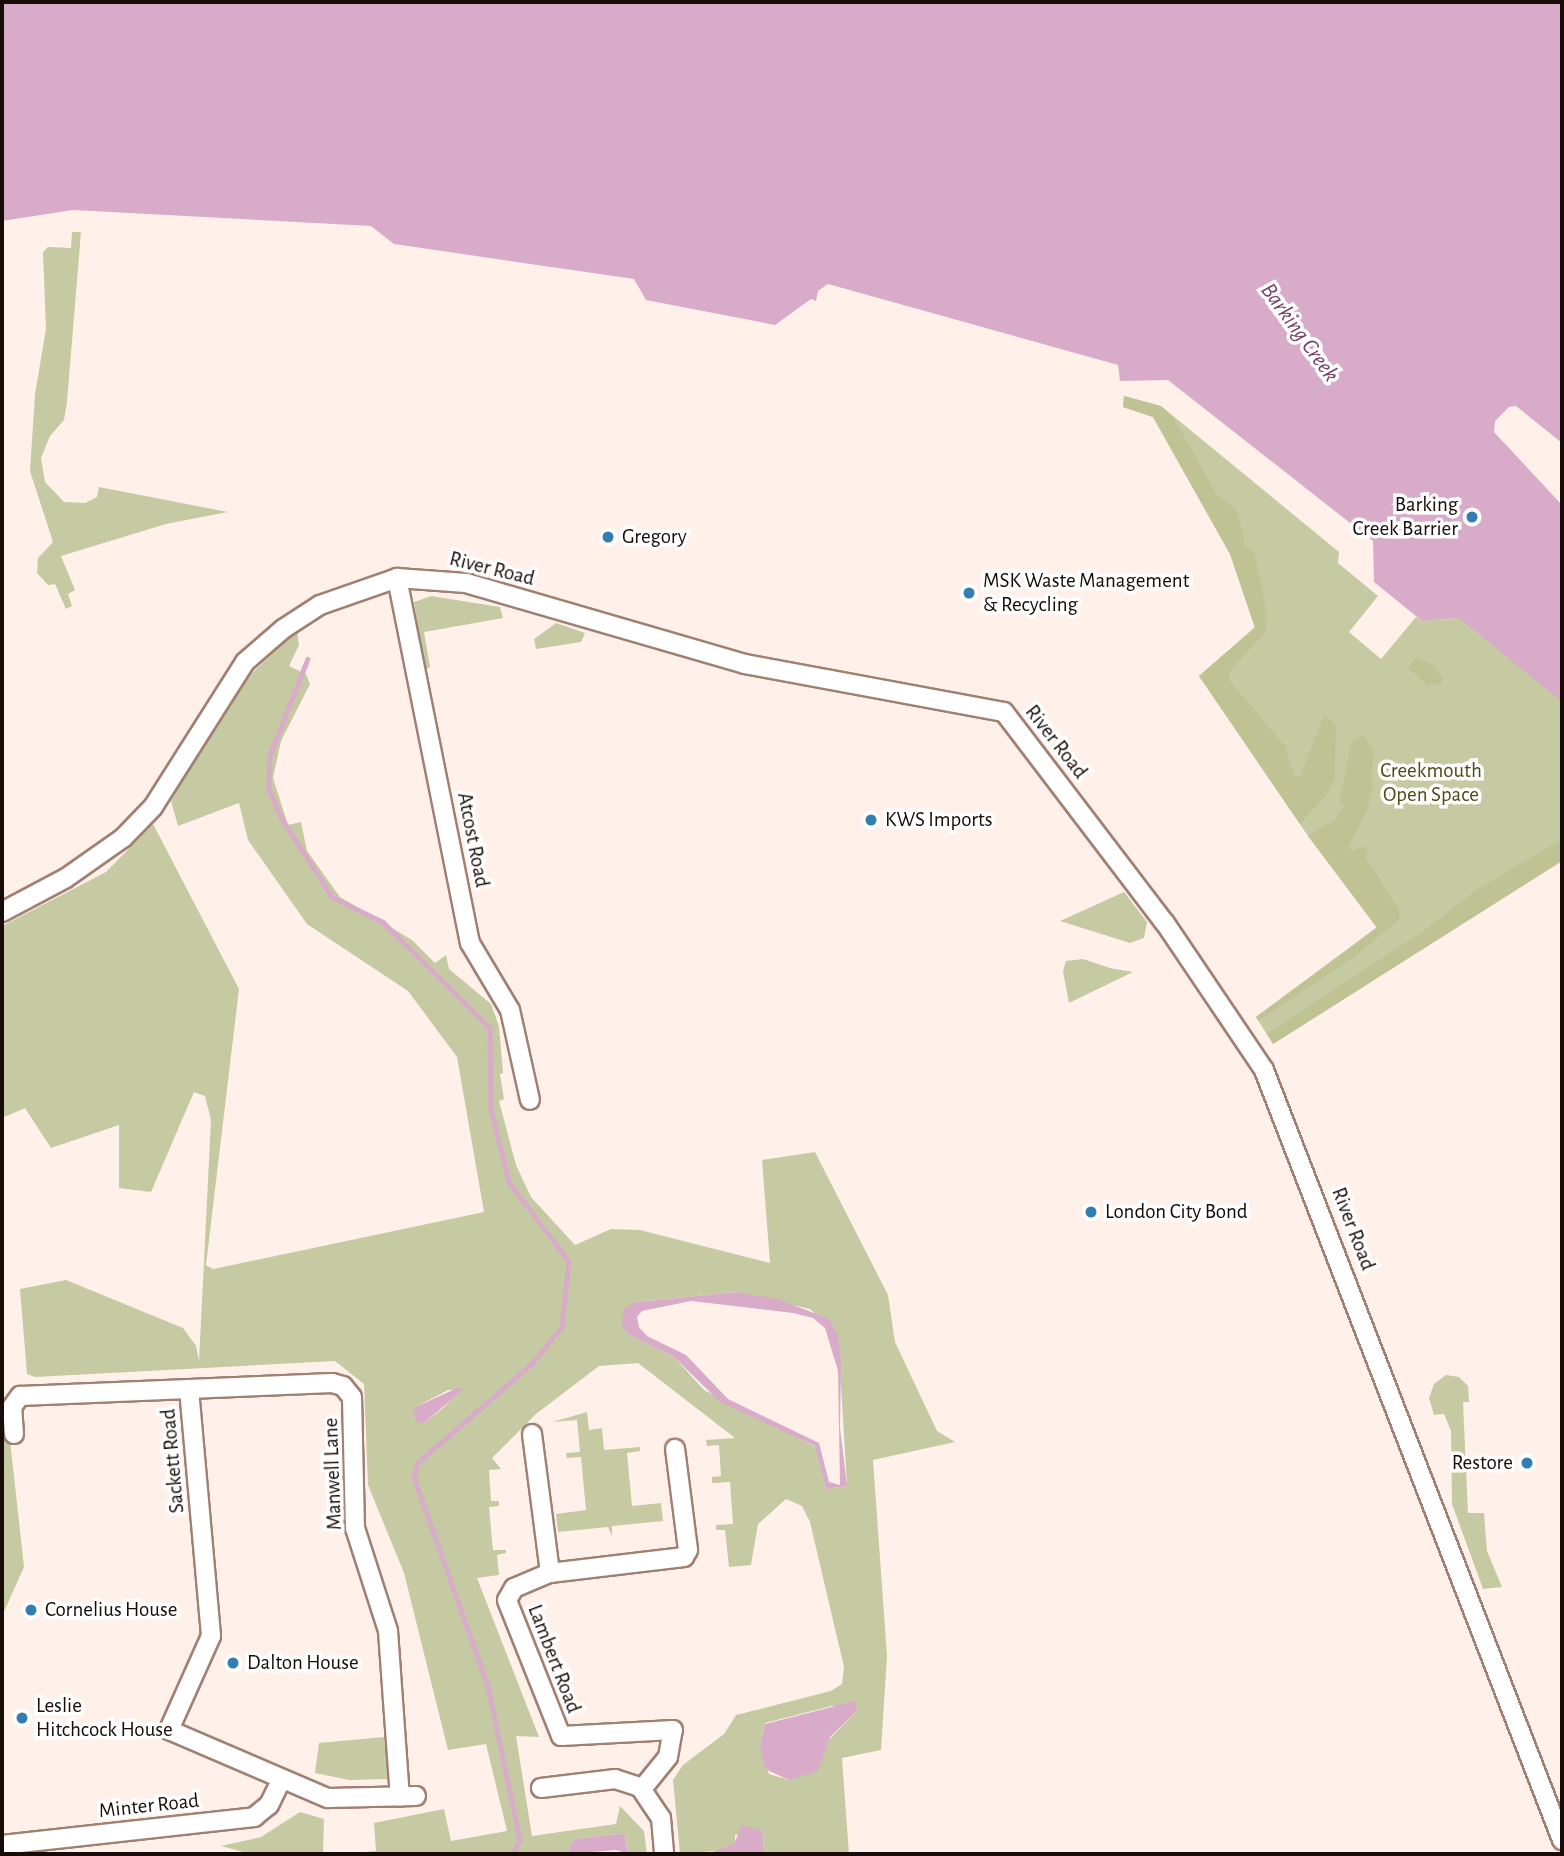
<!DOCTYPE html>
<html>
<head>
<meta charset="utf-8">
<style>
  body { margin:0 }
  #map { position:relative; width:1564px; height:1856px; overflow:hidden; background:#fff0ea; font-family:"Alegreya Sans",sans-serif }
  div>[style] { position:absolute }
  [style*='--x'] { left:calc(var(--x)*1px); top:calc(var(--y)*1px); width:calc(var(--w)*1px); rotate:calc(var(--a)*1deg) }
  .green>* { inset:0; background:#c6caa2 }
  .forest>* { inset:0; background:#bfc394 }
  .water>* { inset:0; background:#d8acc8 }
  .stream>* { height:4.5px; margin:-2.25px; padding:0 2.25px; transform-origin:2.25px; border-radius:2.25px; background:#d8acc8 }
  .roads { filter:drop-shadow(2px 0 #a08072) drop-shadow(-2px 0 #a08072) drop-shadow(0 2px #a08072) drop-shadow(0 -2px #a08072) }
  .minor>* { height:18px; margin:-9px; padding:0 9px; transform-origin:9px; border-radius:9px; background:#fff }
  .dots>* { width:19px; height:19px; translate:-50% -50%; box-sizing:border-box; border:4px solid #fff; border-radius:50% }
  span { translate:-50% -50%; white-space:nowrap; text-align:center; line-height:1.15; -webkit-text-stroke:7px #fff; paint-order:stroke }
  .poi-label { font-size:21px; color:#170c07 }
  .right { translate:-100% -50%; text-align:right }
  .left { translate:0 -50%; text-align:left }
  .street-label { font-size:21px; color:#170c07 }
  .park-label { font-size:21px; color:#4a4c17 }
  .water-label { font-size:23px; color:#773f64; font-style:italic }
  .frame { position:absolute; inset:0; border:4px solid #170c07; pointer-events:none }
</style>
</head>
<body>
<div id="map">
  <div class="green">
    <div style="clip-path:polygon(72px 232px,81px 232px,67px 402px,64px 420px,50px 436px,41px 458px,45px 482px,64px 502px,85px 503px,97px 497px,99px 487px,228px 512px,166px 524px,61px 556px,75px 590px,68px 594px,72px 606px,66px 609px,55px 584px,48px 585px,37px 573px,38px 558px,53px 542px,30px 471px,35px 394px,46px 329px,43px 252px,48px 247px,71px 248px)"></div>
    <div style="clip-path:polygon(1124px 396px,1161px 406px,1339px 552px,1338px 563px,1378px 596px,1349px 632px,1381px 659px,1416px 617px,1422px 621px,1459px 618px,1562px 663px,1562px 861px,1273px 1044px,1256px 1017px,1377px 927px,1308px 836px,1199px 676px,1255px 627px,1230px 554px,1153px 417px,1123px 407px)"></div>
    <div style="clip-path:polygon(431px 596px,500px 607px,503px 618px,424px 632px,430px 667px,425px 670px,414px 602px)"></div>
    <div style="clip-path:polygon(556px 623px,585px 633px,581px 642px,536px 649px,534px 639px)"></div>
    <div style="clip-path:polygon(evenodd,297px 631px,299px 645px,289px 666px,306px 674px,310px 684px,281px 741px,273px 778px,288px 825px,301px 822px,307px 851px,340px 897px,412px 940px,435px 963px,446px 955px,449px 969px,491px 1004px,499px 1026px,503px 1073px,500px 1074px,504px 1099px,499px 1101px,516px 1165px,531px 1197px,575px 1245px,611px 1229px,640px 1230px,770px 1263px,762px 1160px,815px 1152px,888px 1295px,895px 1342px,937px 1431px,955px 1442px,873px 1460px,887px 1656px,881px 1750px,842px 1758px,849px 1854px,764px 1854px,763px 1831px,735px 1835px,735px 1844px,726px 1850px,680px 1854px,673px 1780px,683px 1765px,724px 1734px,736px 1715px,831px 1691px,842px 1684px,844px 1667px,810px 1522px,802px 1506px,786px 1499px,758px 1524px,751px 1565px,729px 1567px,725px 1530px,716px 1530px,716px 1525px,733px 1524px,730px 1482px,712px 1483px,712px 1477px,721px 1476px,719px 1445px,707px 1446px,706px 1440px,735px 1438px,638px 1363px,599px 1366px,536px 1414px,492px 1458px,501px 1469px,489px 1470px,491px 1501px,499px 1501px,499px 1506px,489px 1507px,493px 1550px,506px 1550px,506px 1553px,497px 1555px,499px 1575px,477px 1578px,539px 1737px,516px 1736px,532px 1836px,616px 1824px,620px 1806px,644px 1831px,647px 1854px,628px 1854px,626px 1839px,616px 1834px,574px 1839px,567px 1854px,347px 1854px,376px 1851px,374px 1823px,444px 1809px,451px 1841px,507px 1831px,486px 1744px,448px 1750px,404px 1573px,368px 1485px,364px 1384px,335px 1361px,35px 1377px,27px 1374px,20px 1289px,66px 1280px,183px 1328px,196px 1346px,199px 1361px,211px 1120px,205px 1096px,194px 1092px,151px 1192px,119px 1188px,119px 1125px,51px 1148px,25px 1108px,2px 1118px,2px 926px,106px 872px,153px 824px,239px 989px,206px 1265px,213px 1269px,484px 1212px,457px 1057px,408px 991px,307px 924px,248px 840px,239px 803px,178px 826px,171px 801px,239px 685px,297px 631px,736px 1292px,810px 1309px,838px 1335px,847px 1486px,826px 1489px,816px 1447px,704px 1390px,674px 1357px,629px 1335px,636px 1302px,736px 1292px,297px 631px,463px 1389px,443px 1408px,424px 1423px,418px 1406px,448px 1390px,463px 1389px,297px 631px,832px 1706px,857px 1711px,789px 1780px,769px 1774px,760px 1745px,765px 1723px,832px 1706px)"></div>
    <div style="clip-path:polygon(1124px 892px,1147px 922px,1144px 938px,1130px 943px,1060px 921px)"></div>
    <div style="clip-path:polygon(1083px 959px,1110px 968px,1133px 972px,1069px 1003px,1063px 971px,1066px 961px)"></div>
    <div style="clip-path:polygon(1446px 1375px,1459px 1377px,1468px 1386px,1469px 1402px,1463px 1402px,1468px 1513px,1484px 1513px,1487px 1551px,1502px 1587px,1483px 1589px,1452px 1504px,1451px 1431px,1444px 1414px,1434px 1415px,1429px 1398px,1434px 1384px)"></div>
    <div style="clip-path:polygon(2px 1406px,7px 1413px,24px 1567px,2px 1616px)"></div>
    <div style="clip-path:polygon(587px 1412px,589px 1430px,602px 1428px,604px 1450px,640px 1447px,640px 1451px,627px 1453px,632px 1506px,661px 1503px,663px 1521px,612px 1526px,612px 1536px,608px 1527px,558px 1532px,556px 1514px,586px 1510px,581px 1457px,567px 1458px,566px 1453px,580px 1452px,577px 1420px,552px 1422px)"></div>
    <div style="clip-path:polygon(384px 1737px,389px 1779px,349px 1780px,315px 1773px,319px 1743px)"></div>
    <div style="clip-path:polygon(300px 1812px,324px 1819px,323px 1854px,251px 1854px,221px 1846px,261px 1837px)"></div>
  </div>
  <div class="forest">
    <div style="clip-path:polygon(1124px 396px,1161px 406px,1174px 418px,1217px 495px,1235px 508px,1245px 537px,1242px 542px,1255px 554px,1267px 614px,1265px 633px,1229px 672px,1229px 680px,1285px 746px,1294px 776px,1300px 776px,1324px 715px,1336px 726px,1335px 777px,1329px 791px,1300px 824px,1199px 676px,1255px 628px,1230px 554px,1153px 417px,1123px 407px)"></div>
    <div style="clip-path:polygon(1416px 657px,1432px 664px,1443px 679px,1441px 684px,1427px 685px,1408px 668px)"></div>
    <div style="clip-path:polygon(1364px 735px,1373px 751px,1372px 787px,1368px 808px,1348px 847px,1353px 851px,1363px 846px,1368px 850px,1366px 858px,1399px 910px,1400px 919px,1358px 954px,1258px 1021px,1256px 1017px,1377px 928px,1308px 836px,1336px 819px,1344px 806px,1339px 802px,1352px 741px)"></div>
    <div style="clip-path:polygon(1562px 839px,1562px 861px,1273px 1044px,1267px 1034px,1425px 930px,1476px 890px)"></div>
  </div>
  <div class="water">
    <div style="clip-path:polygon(2px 2px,1562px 2px,1562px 443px,1516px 406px,1509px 407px,1495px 421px,1494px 432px,1562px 505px,1562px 702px,1459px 618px,1422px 621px,1374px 582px,1373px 541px,1168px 380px,1120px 381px,1118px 365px,828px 284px,818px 291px,816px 301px,811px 299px,775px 325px,646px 300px,634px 279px,394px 244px,371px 226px,73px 210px,2px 221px)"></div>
    <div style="clip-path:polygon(evenodd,736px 1292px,778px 1299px,829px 1319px,838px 1335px,841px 1362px,840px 1428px,847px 1486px,826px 1489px,815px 1446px,720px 1402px,674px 1357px,629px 1335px,622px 1326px,623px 1309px,636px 1302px,736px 1292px,691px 1301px,793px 1313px,813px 1318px,825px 1328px,838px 1371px,840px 1485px,829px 1482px,819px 1443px,728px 1399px,686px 1355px,647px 1336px,639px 1327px,637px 1317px,642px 1311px,691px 1301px)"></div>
    <div style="clip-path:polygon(457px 1388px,464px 1389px,424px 1423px,416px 1422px,413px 1412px,418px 1406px)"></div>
    <div style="clip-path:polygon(855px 1701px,857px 1711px,830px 1737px,818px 1771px,789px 1780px,765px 1769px,760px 1745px,765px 1724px)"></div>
    <div style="clip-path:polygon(742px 1825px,763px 1831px,764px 1854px,707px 1854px,734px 1844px)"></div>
    <div style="clip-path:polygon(616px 1834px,625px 1835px,628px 1854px,616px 1850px,567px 1854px,574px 1839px)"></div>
  </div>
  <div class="stream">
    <div style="--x:308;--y:659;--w:104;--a:111.4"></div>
    <div style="--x:270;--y:756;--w:33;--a:92"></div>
    <div style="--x:269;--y:789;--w:30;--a:67"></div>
    <div style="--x:281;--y:817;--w:95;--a:57.5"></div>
    <div style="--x:332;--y:897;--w:57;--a:26.1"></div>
    <div style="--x:383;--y:922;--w:151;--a:44.7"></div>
    <div style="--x:490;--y:1028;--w:81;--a:89.3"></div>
    <div style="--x:491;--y:1109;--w:75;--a:76.1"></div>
    <div style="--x:509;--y:1182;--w:99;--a:52.8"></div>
    <div style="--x:569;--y:1261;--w:66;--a:96.1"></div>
    <div style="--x:562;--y:1327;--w:46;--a:128.9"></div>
    <div style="--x:533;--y:1363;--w:152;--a:139"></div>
    <div style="--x:418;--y:1463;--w:15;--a:106"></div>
    <div style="--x:414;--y:1477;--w:222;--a:70.5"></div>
    <div style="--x:488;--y:1686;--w:157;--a:78.3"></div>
    <div style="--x:520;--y:1840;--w:16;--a:117"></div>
  </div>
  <div class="roads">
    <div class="minor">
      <div style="--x:397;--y:578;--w:372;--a:78.7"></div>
      <div style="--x:470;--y:943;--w:78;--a:59.2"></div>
      <div style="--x:510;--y:1010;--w:92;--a:77.5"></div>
      <div style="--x:2;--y:912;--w:72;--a:-28"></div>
      <div style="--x:66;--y:878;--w:70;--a:-35.1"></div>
      <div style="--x:123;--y:838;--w:43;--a:-45.9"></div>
      <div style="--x:153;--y:807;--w:172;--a:-57.6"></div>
      <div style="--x:245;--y:662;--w:50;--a:-41"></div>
      <div style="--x:283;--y:629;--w:44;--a:-33"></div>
      <div style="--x:320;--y:605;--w:82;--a:-19.3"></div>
      <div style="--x:397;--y:578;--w:69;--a:4.1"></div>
      <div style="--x:466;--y:583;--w:291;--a:16.2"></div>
      <div style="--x:745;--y:664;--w:263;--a:10.5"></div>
      <div style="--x:1004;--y:712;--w:265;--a:52.7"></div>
      <div style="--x:1165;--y:923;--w:177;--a:56"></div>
      <div style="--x:1264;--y:1070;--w:826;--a:68.84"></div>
      <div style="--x:189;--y:1389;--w:143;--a:-2.4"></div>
      <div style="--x:332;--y:1383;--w:11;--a:15"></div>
      <div style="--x:343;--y:1386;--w:14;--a:51"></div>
      <div style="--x:352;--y:1397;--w:131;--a:88.7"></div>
      <div style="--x:355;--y:1528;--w:108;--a:72.2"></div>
      <div style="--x:388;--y:1631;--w:166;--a:85.9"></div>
      <div style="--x:14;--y:1434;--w:27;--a:-94"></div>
      <div style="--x:12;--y:1407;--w:14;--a:-54"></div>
      <div style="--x:20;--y:1396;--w:169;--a:-2.4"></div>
      <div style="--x:189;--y:1389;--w:248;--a:84.9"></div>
      <div style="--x:211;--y:1636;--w:103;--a:114.1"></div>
      <div style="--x:169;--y:1730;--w:173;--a:23.2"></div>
      <div style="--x:328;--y:1798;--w:88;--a:-1.3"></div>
      <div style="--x:532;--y:1434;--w:140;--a:82.6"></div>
      <div style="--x:541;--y:1788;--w:75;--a:-6.9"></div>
      <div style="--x:615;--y:1779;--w:26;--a:18"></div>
      <div style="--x:640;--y:1787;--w:37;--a:56"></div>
      <div style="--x:661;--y:1818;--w:36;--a:85"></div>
      <div style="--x:642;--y:1789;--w:41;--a:-50.9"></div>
      <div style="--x:668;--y:1757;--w:27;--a:-80"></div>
      <div style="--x:673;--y:1730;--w:112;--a:176.9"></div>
      <div style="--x:561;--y:1736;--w:146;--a:-111.7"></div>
      <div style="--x:507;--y:1600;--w:14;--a:-60"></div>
      <div style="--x:514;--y:1588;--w:39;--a:-23"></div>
      <div style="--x:550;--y:1573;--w:135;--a:-6.8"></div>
      <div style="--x:684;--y:1557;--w:8;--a:-60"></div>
      <div style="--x:688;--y:1550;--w:102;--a:-97.3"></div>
      <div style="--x:2;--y:1845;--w:254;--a:-6.3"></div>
      <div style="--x:254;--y:1817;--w:19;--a:-39"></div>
      <div style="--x:269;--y:1805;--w:28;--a:-64"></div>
    </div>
  </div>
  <div class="dots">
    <div style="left:1472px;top:517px;background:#337db1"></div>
    <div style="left:608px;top:537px;background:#337db1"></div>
    <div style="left:969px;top:593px;background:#337db1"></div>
    <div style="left:871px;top:820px;background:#337db1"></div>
    <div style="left:1091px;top:1212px;background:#337db1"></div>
    <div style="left:1527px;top:1463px;background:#337db1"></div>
    <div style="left:31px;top:1610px;background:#337db1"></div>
    <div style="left:233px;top:1663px;background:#337db1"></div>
    <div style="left:22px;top:1718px;background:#337db1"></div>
  </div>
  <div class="poi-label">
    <span class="right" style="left:1458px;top:517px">Barking<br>Creek Barrier</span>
    <span class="left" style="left:622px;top:537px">Gregory</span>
    <span class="left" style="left:983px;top:593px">MSK Waste Management<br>&amp; Recycling</span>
    <span class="left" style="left:885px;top:820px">KWS Imports</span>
    <span class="left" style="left:1105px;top:1212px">London City Bond</span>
    <span class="right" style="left:1513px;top:1463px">Restore</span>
    <span class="left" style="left:45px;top:1610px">Cornelius House</span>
    <span class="left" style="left:247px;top:1663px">Dalton House</span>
    <span class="left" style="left:36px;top:1718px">Leslie<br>Hitchcock House</span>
  </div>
  <div class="street-label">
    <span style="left:492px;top:569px;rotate:14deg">River Road</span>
    <span style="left:1056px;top:742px;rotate:52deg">River Road</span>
    <span style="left:473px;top:840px;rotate:79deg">Atcost Road</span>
    <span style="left:1353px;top:1229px;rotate:69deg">River Road</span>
    <span style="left:173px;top:1461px;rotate:-95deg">Sackett Road</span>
    <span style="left:333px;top:1474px;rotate:-92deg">Manwell Lane</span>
    <span style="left:554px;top:1659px;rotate:69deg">Lambert Road</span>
    <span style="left:149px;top:1806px;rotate:-6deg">Minter Road</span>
  </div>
  <div class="park-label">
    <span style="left:1431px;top:783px">Creekmouth<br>Open Space</span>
  </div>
  <div class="water-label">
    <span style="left:1299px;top:333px;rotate:54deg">Barking Creek</span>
  </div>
  <div class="frame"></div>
</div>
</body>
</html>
